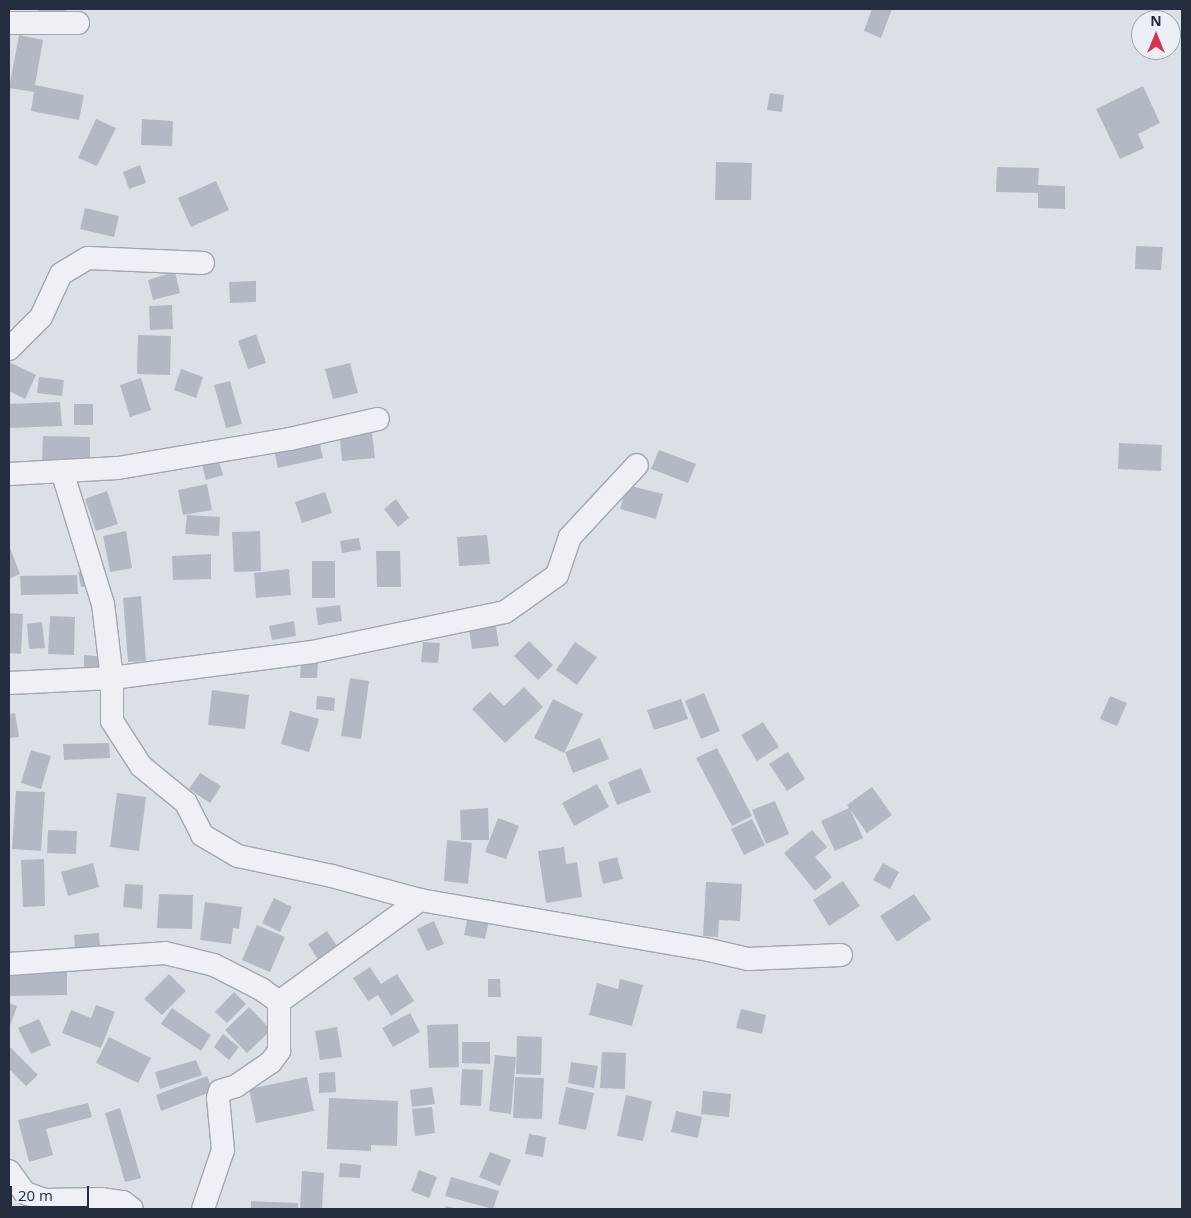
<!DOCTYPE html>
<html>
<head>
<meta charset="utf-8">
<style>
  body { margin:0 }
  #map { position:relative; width:1191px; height:1218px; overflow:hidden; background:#dbe0e7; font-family:"Open Sans",sans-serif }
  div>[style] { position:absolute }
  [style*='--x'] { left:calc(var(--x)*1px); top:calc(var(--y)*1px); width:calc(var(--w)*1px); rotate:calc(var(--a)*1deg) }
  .building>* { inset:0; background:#b2b9c4 }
  .roads { filter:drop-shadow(1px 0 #a0a7b1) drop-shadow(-1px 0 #a0a7b1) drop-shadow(0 1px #a0a7b1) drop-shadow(0 -1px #a0a7b1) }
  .street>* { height:22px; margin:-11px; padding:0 11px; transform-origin:11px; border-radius:11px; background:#eef0f5 }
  span { translate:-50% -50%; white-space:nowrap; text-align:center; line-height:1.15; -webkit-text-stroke:4px #eaeff5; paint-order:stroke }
  .frame { position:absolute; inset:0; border:10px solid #242e3e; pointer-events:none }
  .north { position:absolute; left:1131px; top:10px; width:50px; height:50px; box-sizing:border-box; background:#eaeff5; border:1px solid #9ba2ac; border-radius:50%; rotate:0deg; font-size:14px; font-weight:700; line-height:20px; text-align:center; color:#242e3e }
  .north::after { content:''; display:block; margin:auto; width:18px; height:22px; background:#d7354f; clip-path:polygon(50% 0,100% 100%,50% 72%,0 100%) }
  .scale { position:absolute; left:10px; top:1186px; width:79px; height:22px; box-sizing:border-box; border:2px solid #242e3e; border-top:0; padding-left:6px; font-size:15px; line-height:18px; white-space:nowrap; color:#242e3e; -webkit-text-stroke:4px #eaeff5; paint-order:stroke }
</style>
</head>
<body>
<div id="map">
  <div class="building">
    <div style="clip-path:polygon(38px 9px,70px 9px,42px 19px)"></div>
    <div style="clip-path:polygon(872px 9px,892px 9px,881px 38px,864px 31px)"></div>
    <div style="clip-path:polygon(19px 35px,43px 40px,35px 85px,84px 95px,79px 120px,31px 111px,34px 92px,9px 88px)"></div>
    <div style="clip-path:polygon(1143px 86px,1160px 123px,1138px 134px,1144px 148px,1120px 159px,1096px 109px)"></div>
    <div style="clip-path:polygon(770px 93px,784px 95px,782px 112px,767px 110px)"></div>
    <div style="clip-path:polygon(96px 119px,116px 128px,97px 166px,78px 158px)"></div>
    <div style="clip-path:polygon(142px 119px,173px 121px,172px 146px,141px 145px)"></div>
    <div style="clip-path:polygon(716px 162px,752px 163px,751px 200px,715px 200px)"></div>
    <div style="clip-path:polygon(140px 165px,146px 183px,129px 189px,123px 172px)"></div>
    <div style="clip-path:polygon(997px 167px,1039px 168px,1038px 185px,1065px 186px,1065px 209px,1038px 208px,1038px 193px,996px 192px)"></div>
    <div style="clip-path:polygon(216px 181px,229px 210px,191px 227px,178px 198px)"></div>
    <div style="clip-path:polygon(85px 208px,119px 216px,114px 237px,80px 229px)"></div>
    <div style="clip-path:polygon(1136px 246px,1163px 247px,1161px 270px,1135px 269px)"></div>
    <div style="clip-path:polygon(175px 272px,180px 293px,153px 300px,148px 280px)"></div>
    <div style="clip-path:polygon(256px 281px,256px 302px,230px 303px,229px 282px)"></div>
    <div style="clip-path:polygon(172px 305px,173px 329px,150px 330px,149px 306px)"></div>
    <div style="clip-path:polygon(256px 334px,266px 363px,248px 369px,238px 341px)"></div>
    <div style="clip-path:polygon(138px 335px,171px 336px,170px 375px,137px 374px)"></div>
    <div style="clip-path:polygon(9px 362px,36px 375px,25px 399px,9px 391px)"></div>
    <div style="clip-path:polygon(350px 363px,358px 393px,333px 399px,325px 369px)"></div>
    <div style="clip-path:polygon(181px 369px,203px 377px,196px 398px,174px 390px)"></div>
    <div style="clip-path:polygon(39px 377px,64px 380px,62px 396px,37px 393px)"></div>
    <div style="clip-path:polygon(141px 378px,151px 410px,130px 417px,120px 385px)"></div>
    <div style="clip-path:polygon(230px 381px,242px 424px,226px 428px,214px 385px)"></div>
    <div style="clip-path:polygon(60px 402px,62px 426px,9px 428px,9px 404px)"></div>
    <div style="clip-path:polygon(74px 404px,93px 404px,93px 425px,74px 425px)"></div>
    <div style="clip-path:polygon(371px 425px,375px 458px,342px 461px,339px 428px)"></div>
    <div style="clip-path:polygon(317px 431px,323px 458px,278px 468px,272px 442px)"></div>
    <div style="clip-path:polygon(43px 436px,90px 437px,90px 462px,42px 461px)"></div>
    <div style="clip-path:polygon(1119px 443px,1162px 445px,1161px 471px,1118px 469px)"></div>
    <div style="clip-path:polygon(215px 448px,223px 475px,206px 480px,199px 453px)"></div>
    <div style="clip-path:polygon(659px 450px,696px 464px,688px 483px,651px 469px)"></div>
    <div style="clip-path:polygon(207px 484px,212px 510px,183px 515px,178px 490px)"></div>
    <div style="clip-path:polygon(627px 485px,663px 494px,656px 519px,620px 509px)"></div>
    <div style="clip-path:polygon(107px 491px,118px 524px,96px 531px,85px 499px)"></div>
    <div style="clip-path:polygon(325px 492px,332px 513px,302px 523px,295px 502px)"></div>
    <div style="clip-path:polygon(396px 499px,409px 518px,398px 527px,384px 509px)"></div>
    <div style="clip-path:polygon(187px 515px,220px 517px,219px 536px,185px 534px)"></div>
    <div style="clip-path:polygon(126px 531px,132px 568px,110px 572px,103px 536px)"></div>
    <div style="clip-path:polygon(260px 531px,261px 571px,234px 572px,232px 532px)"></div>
    <div style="clip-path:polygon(487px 535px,490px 564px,459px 566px,457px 537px)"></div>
    <div style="clip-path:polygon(359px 538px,361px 550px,342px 553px,340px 541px)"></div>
    <div style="clip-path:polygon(9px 545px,20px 574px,9px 579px)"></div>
    <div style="clip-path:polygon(376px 551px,400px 551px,401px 587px,377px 587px)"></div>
    <div style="clip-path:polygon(211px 554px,211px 579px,173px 580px,172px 556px)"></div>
    <div style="clip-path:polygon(312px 561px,335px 561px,335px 598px,312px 598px)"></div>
    <div style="clip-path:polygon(93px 569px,95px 585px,81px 587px,78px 572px)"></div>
    <div style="clip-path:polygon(289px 569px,291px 595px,256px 598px,254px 573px)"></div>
    <div style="clip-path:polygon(77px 575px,78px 594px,21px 595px,20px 576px)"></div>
    <div style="clip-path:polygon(141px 596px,146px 661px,128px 662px,123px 598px)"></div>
    <div style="clip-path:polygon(340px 605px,342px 621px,318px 625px,316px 608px)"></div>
    <div style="clip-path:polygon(9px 613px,23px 614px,21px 654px,9px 653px)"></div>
    <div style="clip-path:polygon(50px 616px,75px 617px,74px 655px,48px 654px)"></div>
    <div style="clip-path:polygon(495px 620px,499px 646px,472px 649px,468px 624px)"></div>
    <div style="clip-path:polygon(294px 621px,296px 636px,272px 640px,269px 626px)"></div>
    <div style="clip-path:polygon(42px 622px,45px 648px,29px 649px,27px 624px)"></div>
    <div style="clip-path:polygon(529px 641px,553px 665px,538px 680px,514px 656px)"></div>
    <div style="clip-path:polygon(423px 642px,440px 643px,438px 663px,421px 662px)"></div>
    <div style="clip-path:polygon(575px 642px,597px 657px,577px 685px,556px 670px)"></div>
    <div style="clip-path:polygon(84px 655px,107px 657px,106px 669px,84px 668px)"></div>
    <div style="clip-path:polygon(301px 662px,318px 663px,317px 678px,300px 678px)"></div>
    <div style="clip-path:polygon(350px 678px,369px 681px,361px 739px,341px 736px)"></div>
    <div style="clip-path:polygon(524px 687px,543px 707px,505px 743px,472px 709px,490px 692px,504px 706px)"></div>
    <div style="clip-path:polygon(212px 690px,249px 695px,245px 729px,208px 725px)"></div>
    <div style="clip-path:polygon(704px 693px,720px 731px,701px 739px,685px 701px)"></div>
    <div style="clip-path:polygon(317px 696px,335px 698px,334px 711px,316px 709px)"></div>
    <div style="clip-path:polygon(1110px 696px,1127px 703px,1117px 726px,1100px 719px)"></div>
    <div style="clip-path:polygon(553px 699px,583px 714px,564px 753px,534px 738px)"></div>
    <div style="clip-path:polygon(681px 699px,688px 719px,654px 730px,647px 710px)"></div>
    <div style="clip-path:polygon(290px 711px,319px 719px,309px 752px,281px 744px)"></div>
    <div style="clip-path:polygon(15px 713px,19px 737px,9px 738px,9px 714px)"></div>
    <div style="clip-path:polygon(763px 722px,779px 747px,757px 761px,741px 735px)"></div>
    <div style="clip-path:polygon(600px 738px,609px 759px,573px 773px,565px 752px)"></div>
    <div style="clip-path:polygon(109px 743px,110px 758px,64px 760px,63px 744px)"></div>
    <div style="clip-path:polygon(717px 748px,752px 816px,732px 826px,696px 758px)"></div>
    <div style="clip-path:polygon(31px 750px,51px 756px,41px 789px,21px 783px)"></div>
    <div style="clip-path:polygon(788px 752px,805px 779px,787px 791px,769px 764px)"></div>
    <div style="clip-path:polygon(641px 768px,651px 792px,617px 805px,608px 782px)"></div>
    <div style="clip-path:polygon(200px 773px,221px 786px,210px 803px,189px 789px)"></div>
    <div style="clip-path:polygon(597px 784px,609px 807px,574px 826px,562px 803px)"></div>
    <div style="clip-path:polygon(872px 787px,892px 815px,867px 833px,850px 809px,863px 838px,835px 851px,821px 821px,849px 808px,847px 805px)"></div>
    <div style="clip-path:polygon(16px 791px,45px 792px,41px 851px,12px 849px)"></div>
    <div style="clip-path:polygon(117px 793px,146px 797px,139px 851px,110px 847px)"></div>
    <div style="clip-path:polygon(775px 801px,789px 834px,766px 844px,752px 810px)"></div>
    <div style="clip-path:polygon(488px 808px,489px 840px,461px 840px,460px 810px)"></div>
    <div style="clip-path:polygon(498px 818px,519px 826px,506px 859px,485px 852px)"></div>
    <div style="clip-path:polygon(752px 819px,765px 845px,744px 855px,731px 829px)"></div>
    <div style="clip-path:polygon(48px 830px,77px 831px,76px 854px,47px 853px)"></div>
    <div style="clip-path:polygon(812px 830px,827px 847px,815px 857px,832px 877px,815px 891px,784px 853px)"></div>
    <div style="clip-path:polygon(447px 840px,472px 843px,468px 884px,444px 881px)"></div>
    <div style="clip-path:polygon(564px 847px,566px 864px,577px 862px,582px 897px,546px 903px,538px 851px)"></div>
    <div style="clip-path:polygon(617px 857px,623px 879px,603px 884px,598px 862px)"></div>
    <div style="clip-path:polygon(44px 859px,45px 906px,23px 907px,21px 860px)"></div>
    <div style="clip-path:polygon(93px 863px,99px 887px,68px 896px,61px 872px)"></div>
    <div style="clip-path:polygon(883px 863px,899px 872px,890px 889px,873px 880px)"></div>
    <div style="clip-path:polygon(843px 881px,860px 906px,829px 926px,813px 900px)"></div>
    <div style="clip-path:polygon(706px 882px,742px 884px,740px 921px,719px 920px,718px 937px,703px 936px)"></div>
    <div style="clip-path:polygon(125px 884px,143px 885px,142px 909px,123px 907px)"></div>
    <div style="clip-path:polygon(159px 894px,193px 895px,192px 929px,157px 928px)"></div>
    <div style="clip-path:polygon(914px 894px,931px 919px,897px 942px,880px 916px)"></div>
    <div style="clip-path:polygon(274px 898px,292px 907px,280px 932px,262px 923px)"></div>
    <div style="clip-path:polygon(205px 902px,242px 907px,239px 929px,233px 928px,231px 944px,200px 940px)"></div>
    <div style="clip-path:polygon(468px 916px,489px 920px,485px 939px,464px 935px)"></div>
    <div style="clip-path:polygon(434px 921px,444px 944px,427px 951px,417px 929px)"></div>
    <div style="clip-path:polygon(257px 925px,285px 937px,270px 972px,242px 960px)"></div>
    <div style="clip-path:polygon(327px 931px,344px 956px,324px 969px,308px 944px)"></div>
    <div style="clip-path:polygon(99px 933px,100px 948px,75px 949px,74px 935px)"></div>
    <div style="clip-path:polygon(370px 967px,381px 984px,397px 974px,414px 1001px,391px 1016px,378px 995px,368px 1001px,353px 978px)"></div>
    <div style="clip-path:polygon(67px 970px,67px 995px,9px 996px,9px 972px)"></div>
    <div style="clip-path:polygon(169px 974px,186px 991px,162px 1015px,144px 999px)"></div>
    <div style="clip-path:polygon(488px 979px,500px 979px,501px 997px,488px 997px)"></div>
    <div style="clip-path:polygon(620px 979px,643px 985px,632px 1026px,589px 1015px,597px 983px,618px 989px)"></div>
    <div style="clip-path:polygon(234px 992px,246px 1004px,227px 1023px,215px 1012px)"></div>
    <div style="clip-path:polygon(9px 1003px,17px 1006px,9px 1029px)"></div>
    <div style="clip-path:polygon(96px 1005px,115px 1012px,101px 1048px,62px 1033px,71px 1010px,91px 1018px)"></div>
    <div style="clip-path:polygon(249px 1007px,271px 1030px,247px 1053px,225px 1030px)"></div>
    <div style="clip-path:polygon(172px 1008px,211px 1035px,201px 1051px,161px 1024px)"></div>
    <div style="clip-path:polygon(741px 1009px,766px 1015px,762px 1034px,736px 1028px)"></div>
    <div style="clip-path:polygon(410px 1013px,420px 1032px,393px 1047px,382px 1028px)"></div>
    <div style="clip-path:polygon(39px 1019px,51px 1045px,31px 1054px,18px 1028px)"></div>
    <div style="clip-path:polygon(458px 1024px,459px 1067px,429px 1068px,427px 1025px)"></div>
    <div style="clip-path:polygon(337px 1027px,342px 1057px,320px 1060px,315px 1031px)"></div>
    <div style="clip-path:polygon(223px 1034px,239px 1047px,229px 1060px,214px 1047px)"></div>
    <div style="clip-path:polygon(517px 1036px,542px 1037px,541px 1075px,516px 1074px)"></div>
    <div style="clip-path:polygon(109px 1037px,151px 1058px,138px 1083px,96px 1063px)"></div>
    <div style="clip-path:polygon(462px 1042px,490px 1042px,490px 1064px,462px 1063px)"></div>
    <div style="clip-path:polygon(9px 1046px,38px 1075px,26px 1086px,9px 1069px)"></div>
    <div style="clip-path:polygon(602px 1052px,626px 1053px,625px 1089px,600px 1088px)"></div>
    <div style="clip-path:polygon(495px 1055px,516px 1057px,511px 1114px,489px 1111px)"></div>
    <div style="clip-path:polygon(196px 1060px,202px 1075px,160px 1089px,155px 1072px)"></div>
    <div style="clip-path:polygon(571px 1062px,598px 1066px,594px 1088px,568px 1083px)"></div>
    <div style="clip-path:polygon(462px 1069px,483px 1070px,481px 1106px,460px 1105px)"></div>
    <div style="clip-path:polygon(335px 1072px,336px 1092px,319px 1093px,319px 1073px)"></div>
    <div style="clip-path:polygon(207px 1076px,213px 1091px,161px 1111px,156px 1095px)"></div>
    <div style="clip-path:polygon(307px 1077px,314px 1111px,256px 1123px,249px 1089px)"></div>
    <div style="clip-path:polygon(515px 1077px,544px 1078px,542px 1119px,513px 1118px)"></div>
    <div style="clip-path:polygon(432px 1087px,435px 1104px,412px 1107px,410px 1090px)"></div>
    <div style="clip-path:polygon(566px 1087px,594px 1093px,586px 1130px,558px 1124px)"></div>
    <div style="clip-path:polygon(703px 1091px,731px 1094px,729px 1117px,701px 1114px)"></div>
    <div style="clip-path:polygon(626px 1095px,652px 1101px,643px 1141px,617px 1136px)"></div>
    <div style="clip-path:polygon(329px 1098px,398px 1101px,397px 1146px,371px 1145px,371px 1151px,327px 1149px)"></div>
    <div style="clip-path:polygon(88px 1103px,92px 1117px,46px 1129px,53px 1155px,29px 1162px,18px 1120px)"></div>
    <div style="clip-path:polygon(432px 1107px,435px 1133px,415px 1136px,412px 1109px)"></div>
    <div style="clip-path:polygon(120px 1108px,141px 1178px,125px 1182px,105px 1113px)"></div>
    <div style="clip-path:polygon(676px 1111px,702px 1117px,698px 1138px,671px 1132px)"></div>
    <div style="clip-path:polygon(529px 1134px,546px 1137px,543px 1157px,525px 1154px)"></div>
    <div style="clip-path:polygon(490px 1152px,511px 1160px,500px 1186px,479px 1177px)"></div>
    <div style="clip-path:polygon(340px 1163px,361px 1165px,360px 1178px,339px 1177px)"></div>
    <div style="clip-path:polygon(419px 1170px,437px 1177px,429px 1198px,411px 1191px)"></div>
    <div style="clip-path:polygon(302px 1171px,324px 1173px,322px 1209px,300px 1209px)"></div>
    <div style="clip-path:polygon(451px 1177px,499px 1191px,493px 1209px,445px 1196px)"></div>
    <div style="clip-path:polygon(251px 1201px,298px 1203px,298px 1209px,251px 1209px)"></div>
    <div style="clip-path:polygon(446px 1206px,458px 1209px,445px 1209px)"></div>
  </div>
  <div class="roads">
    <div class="street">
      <div style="--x:9;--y:23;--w:69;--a:0"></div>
      <div style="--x:9;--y:349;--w:45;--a:-45"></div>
      <div style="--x:41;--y:317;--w:47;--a:-65.1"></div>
      <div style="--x:61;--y:274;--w:31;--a:-31"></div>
      <div style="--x:88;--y:258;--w:115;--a:2.5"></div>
      <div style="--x:62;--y:471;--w:139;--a:72.9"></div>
      <div style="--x:103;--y:604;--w:75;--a:83.1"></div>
      <div style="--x:112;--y:678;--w:43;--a:90"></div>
      <div style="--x:112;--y:721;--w:54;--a:57.2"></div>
      <div style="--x:141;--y:766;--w:58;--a:39.4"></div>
      <div style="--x:186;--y:803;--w:36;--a:63"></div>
      <div style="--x:202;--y:835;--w:42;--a:30.3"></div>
      <div style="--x:238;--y:856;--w:96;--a:12"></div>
      <div style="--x:332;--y:876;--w:91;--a:15.3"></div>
      <div style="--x:420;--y:900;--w:293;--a:9.8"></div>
      <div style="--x:709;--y:950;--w:40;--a:13"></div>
      <div style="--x:748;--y:959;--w:93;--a:-2.5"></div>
      <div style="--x:9;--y:474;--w:109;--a:-3.2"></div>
      <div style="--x:118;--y:468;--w:174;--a:-9.6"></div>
      <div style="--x:290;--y:439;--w:90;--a:-12.8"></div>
      <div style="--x:9;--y:683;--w:103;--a:-2.8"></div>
      <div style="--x:112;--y:678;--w:202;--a:-7.4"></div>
      <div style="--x:312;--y:652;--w:197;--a:-11.7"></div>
      <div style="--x:505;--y:612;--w:64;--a:-35.4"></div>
      <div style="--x:557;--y:575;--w:40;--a:-71.1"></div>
      <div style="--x:570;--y:537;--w:98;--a:-47.1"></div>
      <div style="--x:9;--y:964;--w:156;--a:-4"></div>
      <div style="--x:165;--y:953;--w:50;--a:13.8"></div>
      <div style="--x:214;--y:965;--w:53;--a:27.1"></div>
      <div style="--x:261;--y:989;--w:22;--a:36"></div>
      <div style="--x:279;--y:1002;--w:174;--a:-35.9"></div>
      <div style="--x:9;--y:1171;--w:27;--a:54"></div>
      <div style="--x:25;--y:1193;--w:21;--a:19"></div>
      <div style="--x:45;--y:1200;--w:56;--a:-1"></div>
      <div style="--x:101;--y:1199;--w:22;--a:8"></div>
      <div style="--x:123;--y:1202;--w:11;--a:38"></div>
      <div style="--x:203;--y:1209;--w:62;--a:-71.3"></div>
      <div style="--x:223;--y:1150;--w:52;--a:-95.5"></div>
      <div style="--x:218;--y:1098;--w:7;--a:-74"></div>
      <div style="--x:220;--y:1091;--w:17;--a:-17"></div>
      <div style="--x:236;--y:1086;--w:42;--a:-34.4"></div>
      <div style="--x:271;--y:1062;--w:14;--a:-54"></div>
      <div style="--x:279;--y:1051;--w:49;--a:-90"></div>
    </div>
  </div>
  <div class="frame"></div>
  <div class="north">N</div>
  <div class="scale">20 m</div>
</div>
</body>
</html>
